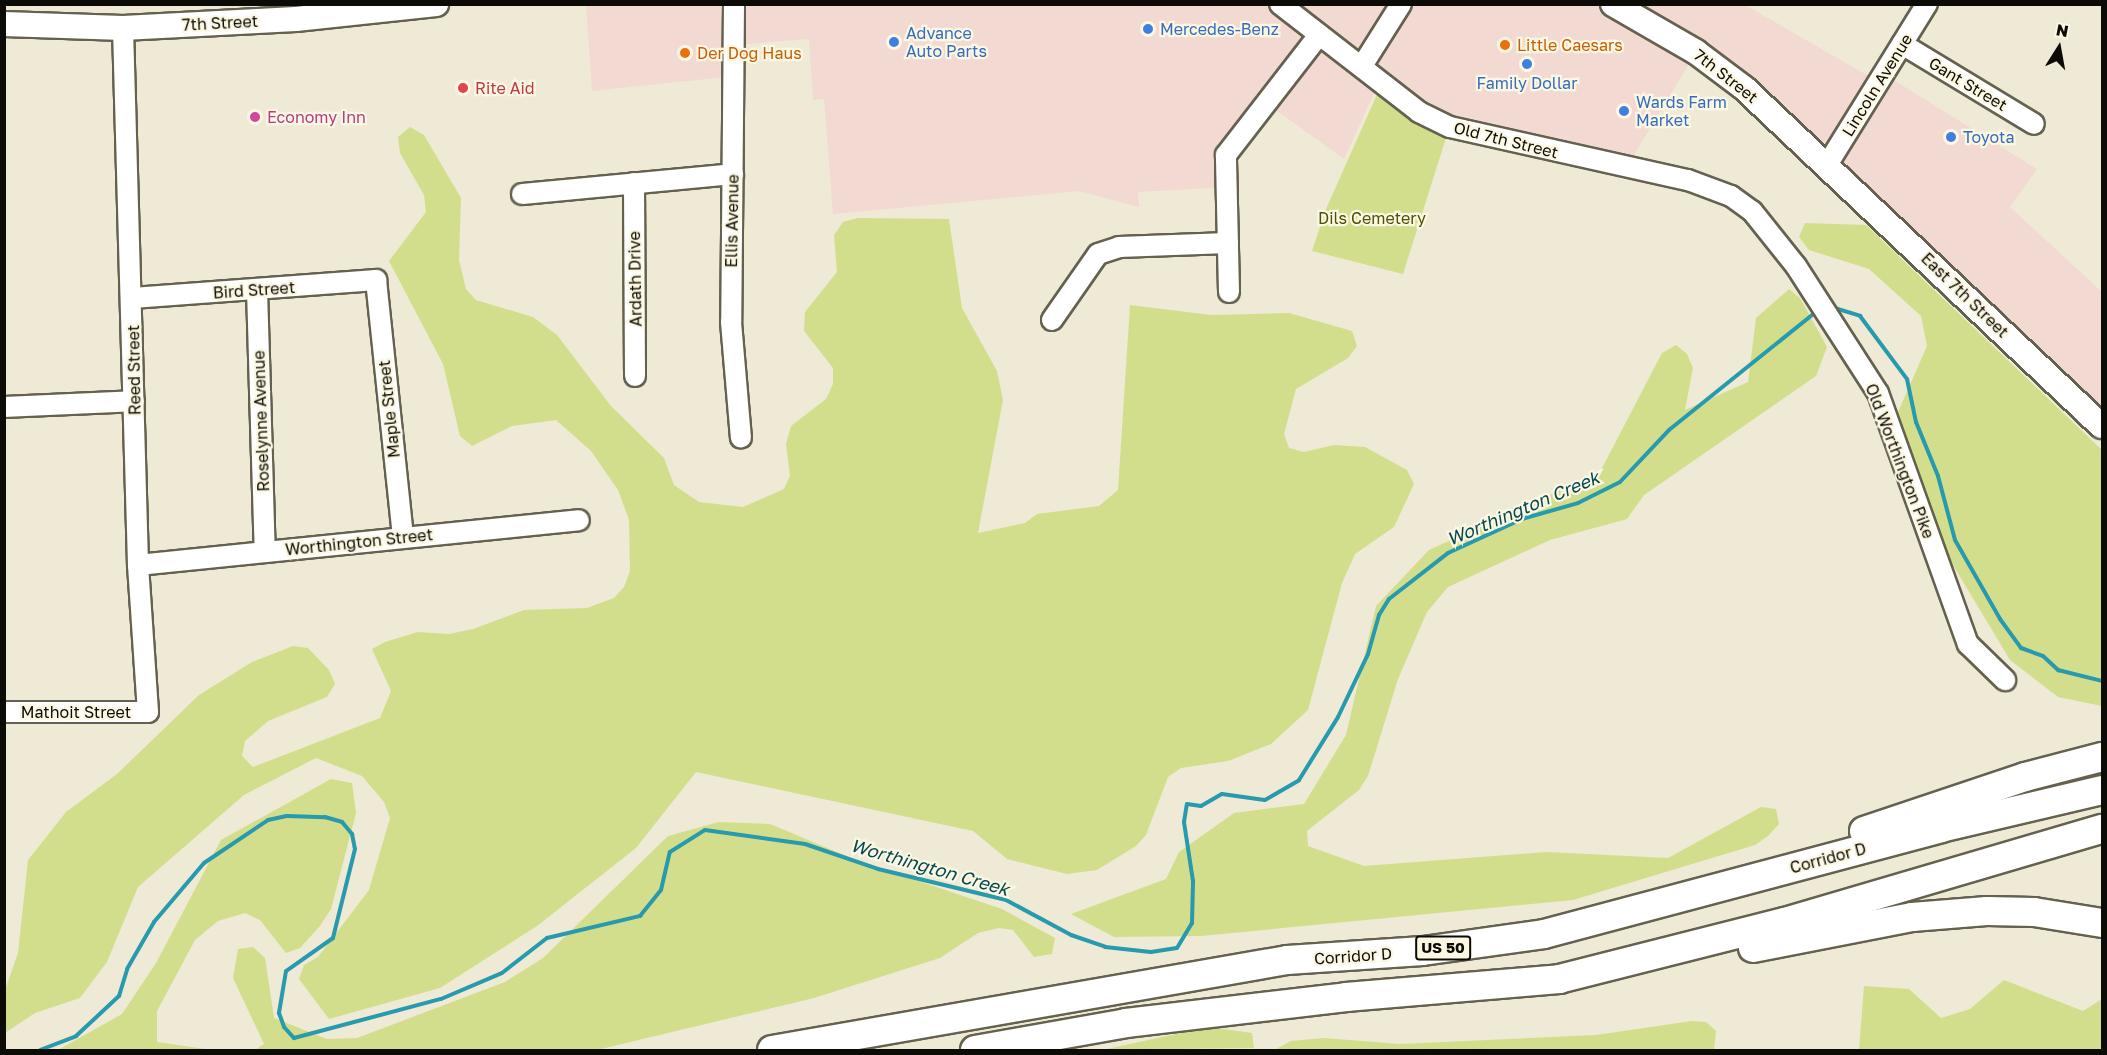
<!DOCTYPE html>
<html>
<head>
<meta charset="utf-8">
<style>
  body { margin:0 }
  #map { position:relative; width:2107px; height:1055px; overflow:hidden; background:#eeead5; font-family:"Golos Text",sans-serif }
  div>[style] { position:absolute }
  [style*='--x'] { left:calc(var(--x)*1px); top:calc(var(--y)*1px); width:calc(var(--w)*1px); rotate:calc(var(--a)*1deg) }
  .commercial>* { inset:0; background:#f2d9d2 }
  .green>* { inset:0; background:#d3de8c }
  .stream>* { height:4px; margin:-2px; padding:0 2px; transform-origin:2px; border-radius:2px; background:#279aae }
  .roads { filter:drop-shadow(2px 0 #65614f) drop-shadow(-2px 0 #65614f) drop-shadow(0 2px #65614f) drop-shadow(0 -2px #65614f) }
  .minor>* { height:20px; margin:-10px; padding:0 10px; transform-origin:10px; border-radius:10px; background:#fff }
  .major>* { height:24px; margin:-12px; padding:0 12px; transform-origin:12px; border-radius:12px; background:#fff }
  .highway>* { height:28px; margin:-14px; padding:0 14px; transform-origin:14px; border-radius:14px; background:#fff }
  .dots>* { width:16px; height:16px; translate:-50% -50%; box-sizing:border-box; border:3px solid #fbf7e2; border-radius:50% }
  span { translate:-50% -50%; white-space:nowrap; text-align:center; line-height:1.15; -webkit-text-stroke:4.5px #fbf7e2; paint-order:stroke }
  .shield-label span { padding:2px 4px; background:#fbf7e2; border:2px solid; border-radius:4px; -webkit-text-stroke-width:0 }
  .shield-label { font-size:15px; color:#0d0b05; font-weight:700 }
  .street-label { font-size:16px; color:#0d0b05 }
  .shop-label { font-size:16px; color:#366cbe }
  .left { translate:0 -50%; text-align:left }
  .food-label { font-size:16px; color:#c56008 }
  .health-label { font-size:16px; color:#be3a42 }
  .hotel-label { font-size:16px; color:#b23c85 }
  .park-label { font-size:16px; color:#4c5202 }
  .water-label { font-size:18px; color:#044852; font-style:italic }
  .frame { position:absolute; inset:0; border:6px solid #0d0b05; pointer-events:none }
  .north { position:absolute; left:2029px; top:18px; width:60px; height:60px; -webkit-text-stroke:4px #fbf7e2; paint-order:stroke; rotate:11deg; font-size:16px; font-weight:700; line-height:24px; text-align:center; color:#0d0b05 }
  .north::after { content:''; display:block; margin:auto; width:21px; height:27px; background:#0d0b05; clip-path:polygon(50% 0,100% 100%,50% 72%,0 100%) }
</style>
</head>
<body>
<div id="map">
  <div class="commercial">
    <div style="clip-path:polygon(586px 5px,1745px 5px,1879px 82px,1884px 74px,2037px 169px,2010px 207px,2102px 292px,2102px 426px,1696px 52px,1626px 168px,1486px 138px,1380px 80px,1344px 159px,1266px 103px,1226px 155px,1227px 187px,1138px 192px,1139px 207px,1079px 191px,833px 214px,824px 99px,813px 100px,809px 39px,735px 45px,735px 76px,592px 91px)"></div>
  </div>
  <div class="green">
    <div style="clip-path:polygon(1379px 90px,1446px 138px,1403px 274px,1312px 251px,1326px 209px)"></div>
    <div style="clip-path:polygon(410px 127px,424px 135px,461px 198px,459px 260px,466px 289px,476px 300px,533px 317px,557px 335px,611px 406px,664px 458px,674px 485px,699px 502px,743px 507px,784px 489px,790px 476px,786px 444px,791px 426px,826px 399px,833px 384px,833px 368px,804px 331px,805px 312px,837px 272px,834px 235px,843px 222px,858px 218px,949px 219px,962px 308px,997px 371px,1003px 400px,978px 533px,1025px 523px,1037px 514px,1099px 506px,1118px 490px,1130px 305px,1211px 315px,1289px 313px,1352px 331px,1357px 346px,1348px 358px,1296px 389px,1284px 434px,1289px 448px,1304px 452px,1334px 445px,1365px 447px,1407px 470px,1414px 484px,1394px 527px,1355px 554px,1342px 583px,1308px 710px,1271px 744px,1228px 761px,1181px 768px,1168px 777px,1146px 835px,1136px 846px,1097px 870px,1067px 874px,1007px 859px,973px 831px,696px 772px,636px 848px,537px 926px,440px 988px,329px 1019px,299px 979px,304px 965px,318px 957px,369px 890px,390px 818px,384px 802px,362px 776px,316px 758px,244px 795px,138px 887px,107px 962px,80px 998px,35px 1013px,5px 1033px,5px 990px,18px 953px,28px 860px,66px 812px,117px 774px,199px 695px,252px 662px,293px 646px,308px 648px,329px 670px,335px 684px,327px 697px,268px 721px,245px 741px,242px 756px,253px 767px,380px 718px,391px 691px,372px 649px,385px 642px,418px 632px,449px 634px,473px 629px,524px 610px,587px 608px,614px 598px,624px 587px,630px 571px,629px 520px,618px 490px,591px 451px,556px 420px,512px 426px,472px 446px,460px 436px,443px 364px,389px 261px,426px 212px,424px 195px,400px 153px,398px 137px)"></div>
    <div style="clip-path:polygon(1805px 223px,1866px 225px,2102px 450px,2102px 706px,2058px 697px,2010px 660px,1938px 540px,1898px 412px,1927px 346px,1921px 316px,1869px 269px,1809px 250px,1799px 237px)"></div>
    <div style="clip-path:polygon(1789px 289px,1800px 298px,1827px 347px,1816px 376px,1644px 495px,1627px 519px,1550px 540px,1448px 587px,1427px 612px,1398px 679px,1368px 776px,1359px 790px,1307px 831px,1308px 846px,1364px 866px,1547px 852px,1668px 858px,1761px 807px,1776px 809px,1779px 824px,1768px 836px,1755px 845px,1573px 900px,1201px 936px,1114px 937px,1071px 914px,1166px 879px,1179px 852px,1234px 813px,1304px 804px,1346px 735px,1376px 606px,1429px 550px,1600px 472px,1662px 353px,1676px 345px,1687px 354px,1693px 368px,1685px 410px,1748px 382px,1756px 318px)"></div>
    <div style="clip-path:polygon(331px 779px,352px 783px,356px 813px,331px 909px,320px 926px,300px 948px,286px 953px,260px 920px,245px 913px,218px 921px,195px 940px,157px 1011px,157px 1042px,212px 1050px,58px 1050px,122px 1014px,156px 963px,221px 840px)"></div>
    <div style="clip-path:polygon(719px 822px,770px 824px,856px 860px,1002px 909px,1055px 938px,1052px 954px,1034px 957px,1013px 930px,999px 928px,978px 933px,940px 958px,814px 998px,597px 1050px,255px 1050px,264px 1044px,233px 978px,238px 949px,253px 947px,265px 958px,274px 1018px,327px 1039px,357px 1038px,505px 982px,543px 958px,668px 836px)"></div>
    <div style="clip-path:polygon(2004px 980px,2083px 1011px,2102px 999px,2102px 1050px,1859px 1050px,1864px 986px,1909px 989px,1941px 1018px,1970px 1009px)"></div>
    <div style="clip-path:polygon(1692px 1021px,1706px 1022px,1716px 1031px,1714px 1050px,1274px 1050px,1291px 1041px,1324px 1038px,1400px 1044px,1596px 1035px)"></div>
    <div style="clip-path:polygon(1209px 1027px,1252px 1033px,1254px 1048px,1102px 1050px)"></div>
  </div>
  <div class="stream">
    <div style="--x:1828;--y:306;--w:34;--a:17"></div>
    <div style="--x:1860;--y:316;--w:79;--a:53.3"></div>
    <div style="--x:1907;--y:379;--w:44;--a:78.2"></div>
    <div style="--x:1916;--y:422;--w:58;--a:67.8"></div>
    <div style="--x:1938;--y:476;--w:66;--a:75.1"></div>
    <div style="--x:1955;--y:540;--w:91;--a:60.3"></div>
    <div style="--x:2000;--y:619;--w:36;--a:54"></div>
    <div style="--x:2021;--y:648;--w:23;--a:20"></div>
    <div style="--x:2043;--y:656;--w:21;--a:43"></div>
    <div style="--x:2058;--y:670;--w:45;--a:14"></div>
    <div style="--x:40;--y:1050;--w:39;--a:-21"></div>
    <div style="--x:76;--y:1036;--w:59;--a:-42.9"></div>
    <div style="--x:119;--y:996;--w:28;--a:-73"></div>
    <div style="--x:127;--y:969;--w:54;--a:-60.1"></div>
    <div style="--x:154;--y:922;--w:77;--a:-49.7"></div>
    <div style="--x:204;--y:863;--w:77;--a:-33.9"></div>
    <div style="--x:268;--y:820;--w:19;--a:-12"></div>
    <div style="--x:287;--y:816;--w:38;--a:2"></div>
    <div style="--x:325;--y:817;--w:18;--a:16"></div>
    <div style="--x:342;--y:822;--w:16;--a:50"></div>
    <div style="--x:352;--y:834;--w:15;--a:79"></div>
    <div style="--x:355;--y:849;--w:92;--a:103.9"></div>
    <div style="--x:333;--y:938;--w:57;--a:144.9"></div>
    <div style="--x:286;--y:971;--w:43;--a:99.5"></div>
    <div style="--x:279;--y:1013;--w:15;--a:70"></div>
    <div style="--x:284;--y:1027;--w:15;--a:48"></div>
    <div style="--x:294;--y:1038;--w:152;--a:-14.9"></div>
    <div style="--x:441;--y:999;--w:66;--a:-23.1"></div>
    <div style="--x:502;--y:973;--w:57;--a:-37.9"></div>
    <div style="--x:547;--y:938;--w:96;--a:-13.3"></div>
    <div style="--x:640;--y:916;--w:33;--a:-51"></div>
    <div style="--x:661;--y:890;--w:39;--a:-77"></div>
    <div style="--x:670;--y:852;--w:41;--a:-32.2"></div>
    <div style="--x:705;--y:830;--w:101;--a:8"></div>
    <div style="--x:805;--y:844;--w:77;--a:18.9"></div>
    <div style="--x:878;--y:869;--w:132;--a:13.6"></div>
    <div style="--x:1006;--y:900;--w:74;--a:28.3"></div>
    <div style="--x:1071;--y:935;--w:36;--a:19"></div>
    <div style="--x:1105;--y:947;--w:46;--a:6.2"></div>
    <div style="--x:1151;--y:952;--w:26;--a:-9"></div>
    <div style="--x:1177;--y:948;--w:29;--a:-59"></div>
    <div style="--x:1192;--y:923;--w:42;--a:-88.6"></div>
    <div style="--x:1193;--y:881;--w:60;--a:-98.7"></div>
    <div style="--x:1184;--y:822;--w:18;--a:-81"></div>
    <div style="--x:1187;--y:804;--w:14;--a:8"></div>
    <div style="--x:1201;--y:806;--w:24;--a:-30"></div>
    <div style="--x:1222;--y:794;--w:43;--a:7.9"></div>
    <div style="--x:1265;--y:800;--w:39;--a:-30"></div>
    <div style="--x:1299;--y:780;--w:74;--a:-58.2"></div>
    <div style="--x:1338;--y:717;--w:70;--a:-64.5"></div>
    <div style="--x:1368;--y:654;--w:41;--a:-74.2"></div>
    <div style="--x:1379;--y:615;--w:19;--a:-58"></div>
    <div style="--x:1389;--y:599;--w:75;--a:-37.9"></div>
    <div style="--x:1448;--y:553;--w:81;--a:-24.7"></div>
    <div style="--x:1522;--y:519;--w:58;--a:-15.9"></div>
    <div style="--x:1578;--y:503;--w:47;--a:-26.6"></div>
    <div style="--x:1620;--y:482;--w:71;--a:-46.7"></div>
    <div style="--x:1669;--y:430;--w:190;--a:-38.8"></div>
  </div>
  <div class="roads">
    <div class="minor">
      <div style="--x:734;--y:4;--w:318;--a:90.5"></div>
      <div style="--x:731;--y:322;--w:116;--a:85.1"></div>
      <div style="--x:1280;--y:4;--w:176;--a:37.8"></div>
      <div style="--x:1419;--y:112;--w:34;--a:26"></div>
      <div style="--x:1450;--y:127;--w:244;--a:12.6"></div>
      <div style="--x:1688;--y:180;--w:46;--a:20.4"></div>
      <div style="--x:1731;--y:196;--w:26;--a:36"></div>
      <div style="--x:1752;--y:211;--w:70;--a:51.3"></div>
      <div style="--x:1796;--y:266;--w:151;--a:57.2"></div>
      <div style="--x:1878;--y:393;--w:267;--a:70.3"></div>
      <div style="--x:1968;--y:644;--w:52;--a:44.2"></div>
      <div style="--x:1902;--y:44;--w:154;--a:31.2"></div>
      <div style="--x:1362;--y:66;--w:73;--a:-57.8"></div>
      <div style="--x:1827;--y:165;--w:190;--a:-58.2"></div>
      <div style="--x:634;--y:183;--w:193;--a:89.7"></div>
      <div style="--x:522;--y:194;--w:212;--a:-5.4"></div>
      <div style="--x:257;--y:290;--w:262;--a:88.3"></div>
      <div style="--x:1229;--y:292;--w:137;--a:-91.3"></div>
      <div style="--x:1226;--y:155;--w:152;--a:-52.2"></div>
      <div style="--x:132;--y:298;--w:245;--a:-4.2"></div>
      <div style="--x:376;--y:280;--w:259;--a:84"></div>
      <div style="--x:1052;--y:320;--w:80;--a:-55.1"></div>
      <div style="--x:1098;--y:254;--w:22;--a:-18"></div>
      <div style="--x:1119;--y:247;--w:109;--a:-2.1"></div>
      <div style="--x:4;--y:407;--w:130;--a:-2.6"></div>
      <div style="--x:138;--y:565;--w:443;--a:-5.8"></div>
      <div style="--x:4;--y:712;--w:144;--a:0"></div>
      <div style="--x:148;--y:712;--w:147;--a:-93.9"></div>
      <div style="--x:138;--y:565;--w:537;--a:-91.6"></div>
    </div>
    <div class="major">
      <div style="--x:1613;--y:4;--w:96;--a:30"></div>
      <div style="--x:1696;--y:52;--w:60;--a:36.9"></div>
      <div style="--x:1744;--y:88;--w:492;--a:43.4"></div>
      <div style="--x:4;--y:24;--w:119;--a:1.9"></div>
      <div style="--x:123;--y:28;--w:173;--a:-3"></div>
      <div style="--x:296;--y:19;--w:141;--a:-6.1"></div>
    </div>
    <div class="highway">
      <div style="--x:1864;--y:831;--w:170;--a:-18.5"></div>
      <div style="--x:2025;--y:777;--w:80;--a:-14.6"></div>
      <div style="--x:1753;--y:948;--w:162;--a:-11"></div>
      <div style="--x:1912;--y:917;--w:75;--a:-4.6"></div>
      <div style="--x:1987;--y:911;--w:47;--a:1.2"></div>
      <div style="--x:2034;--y:912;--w:69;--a:9.2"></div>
      <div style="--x:772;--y:1050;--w:523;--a:-9.91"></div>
      <div style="--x:1287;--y:960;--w:136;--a:-3.8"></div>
      <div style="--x:1423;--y:951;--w:122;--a:-8"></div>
      <div style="--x:1544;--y:934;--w:411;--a:-14.9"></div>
      <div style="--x:1941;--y:828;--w:165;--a:-13.3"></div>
      <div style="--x:975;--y:1050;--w:153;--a:-10.1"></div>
      <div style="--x:1126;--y:1023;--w:222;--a:-6.7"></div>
      <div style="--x:1346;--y:997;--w:214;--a:-4.8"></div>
      <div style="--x:1559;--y:979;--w:233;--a:-14.2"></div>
      <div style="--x:1785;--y:922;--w:330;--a:-16.4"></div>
    </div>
  </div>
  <div class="dots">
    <div style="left:1148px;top:29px;background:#3f7fe0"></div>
    <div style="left:894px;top:42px;background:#3f7fe0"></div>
    <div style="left:1505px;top:45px;background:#e8710a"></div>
    <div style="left:685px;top:53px;background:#e8710a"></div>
    <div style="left:1527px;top:64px;background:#3f7fe0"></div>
    <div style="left:463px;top:88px;background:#e0444e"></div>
    <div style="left:1624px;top:111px;background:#3f7fe0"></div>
    <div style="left:255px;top:117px;background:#d1479c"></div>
    <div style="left:1951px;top:137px;background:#3f7fe0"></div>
  </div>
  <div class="shield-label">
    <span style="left:1443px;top:948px">US 50</span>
  </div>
  <div class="street-label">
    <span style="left:220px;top:23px;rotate:-3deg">7th Street</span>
    <span style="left:1726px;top:76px;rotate:38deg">7th Street</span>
    <span style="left:1968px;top:84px;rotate:31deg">Gant Street</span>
    <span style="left:1877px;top:85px;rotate:-58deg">Lincoln Avenue</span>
    <span style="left:1506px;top:140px;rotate:14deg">Old 7th Street</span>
    <span style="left:732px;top:221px;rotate:-89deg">Ellis Avenue</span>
    <span style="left:635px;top:279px;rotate:-91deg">Ardath Drive</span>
    <span style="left:254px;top:290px;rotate:-4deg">Bird Street</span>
    <span style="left:1965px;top:295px;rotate:44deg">East 7th Street</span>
    <span style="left:134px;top:370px;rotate:-91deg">Reed Street</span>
    <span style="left:389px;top:409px;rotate:-96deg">Maple Street</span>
    <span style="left:261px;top:421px;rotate:-92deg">Roselynne Avenue</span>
    <span style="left:1900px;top:461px;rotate:69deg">Old Worthington Pike</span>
    <span style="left:359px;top:542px;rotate:-6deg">Worthington Street</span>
    <span style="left:76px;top:712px">Mathoit Street</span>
    <span style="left:1828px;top:858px;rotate:-15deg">Corridor D</span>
    <span style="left:1353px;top:956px;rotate:-4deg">Corridor D</span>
  </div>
  <div class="shop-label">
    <span class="left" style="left:1160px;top:29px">Mercedes-Benz</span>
    <span class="left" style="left:906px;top:42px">Advance<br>Auto Parts</span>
    <span style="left:1527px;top:83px">Family Dollar</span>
    <span class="left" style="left:1636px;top:111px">Wards Farm<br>Market</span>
    <span class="left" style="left:1963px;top:137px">Toyota</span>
  </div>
  <div class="food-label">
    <span class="left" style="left:1517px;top:45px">Little Caesars</span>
    <span class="left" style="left:697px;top:53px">Der Dog Haus</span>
  </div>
  <div class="health-label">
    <span class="left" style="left:475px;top:88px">Rite Aid</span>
  </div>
  <div class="hotel-label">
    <span class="left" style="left:267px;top:117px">Economy Inn</span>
  </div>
  <div class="park-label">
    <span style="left:1372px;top:218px">Dils Cemetery</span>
  </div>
  <div class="water-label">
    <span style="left:1523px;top:508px;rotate:-23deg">Worthington Creek</span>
    <span style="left:930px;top:867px;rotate:16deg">Worthington Creek</span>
  </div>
  <div class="frame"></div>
  <div class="north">N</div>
</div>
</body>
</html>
